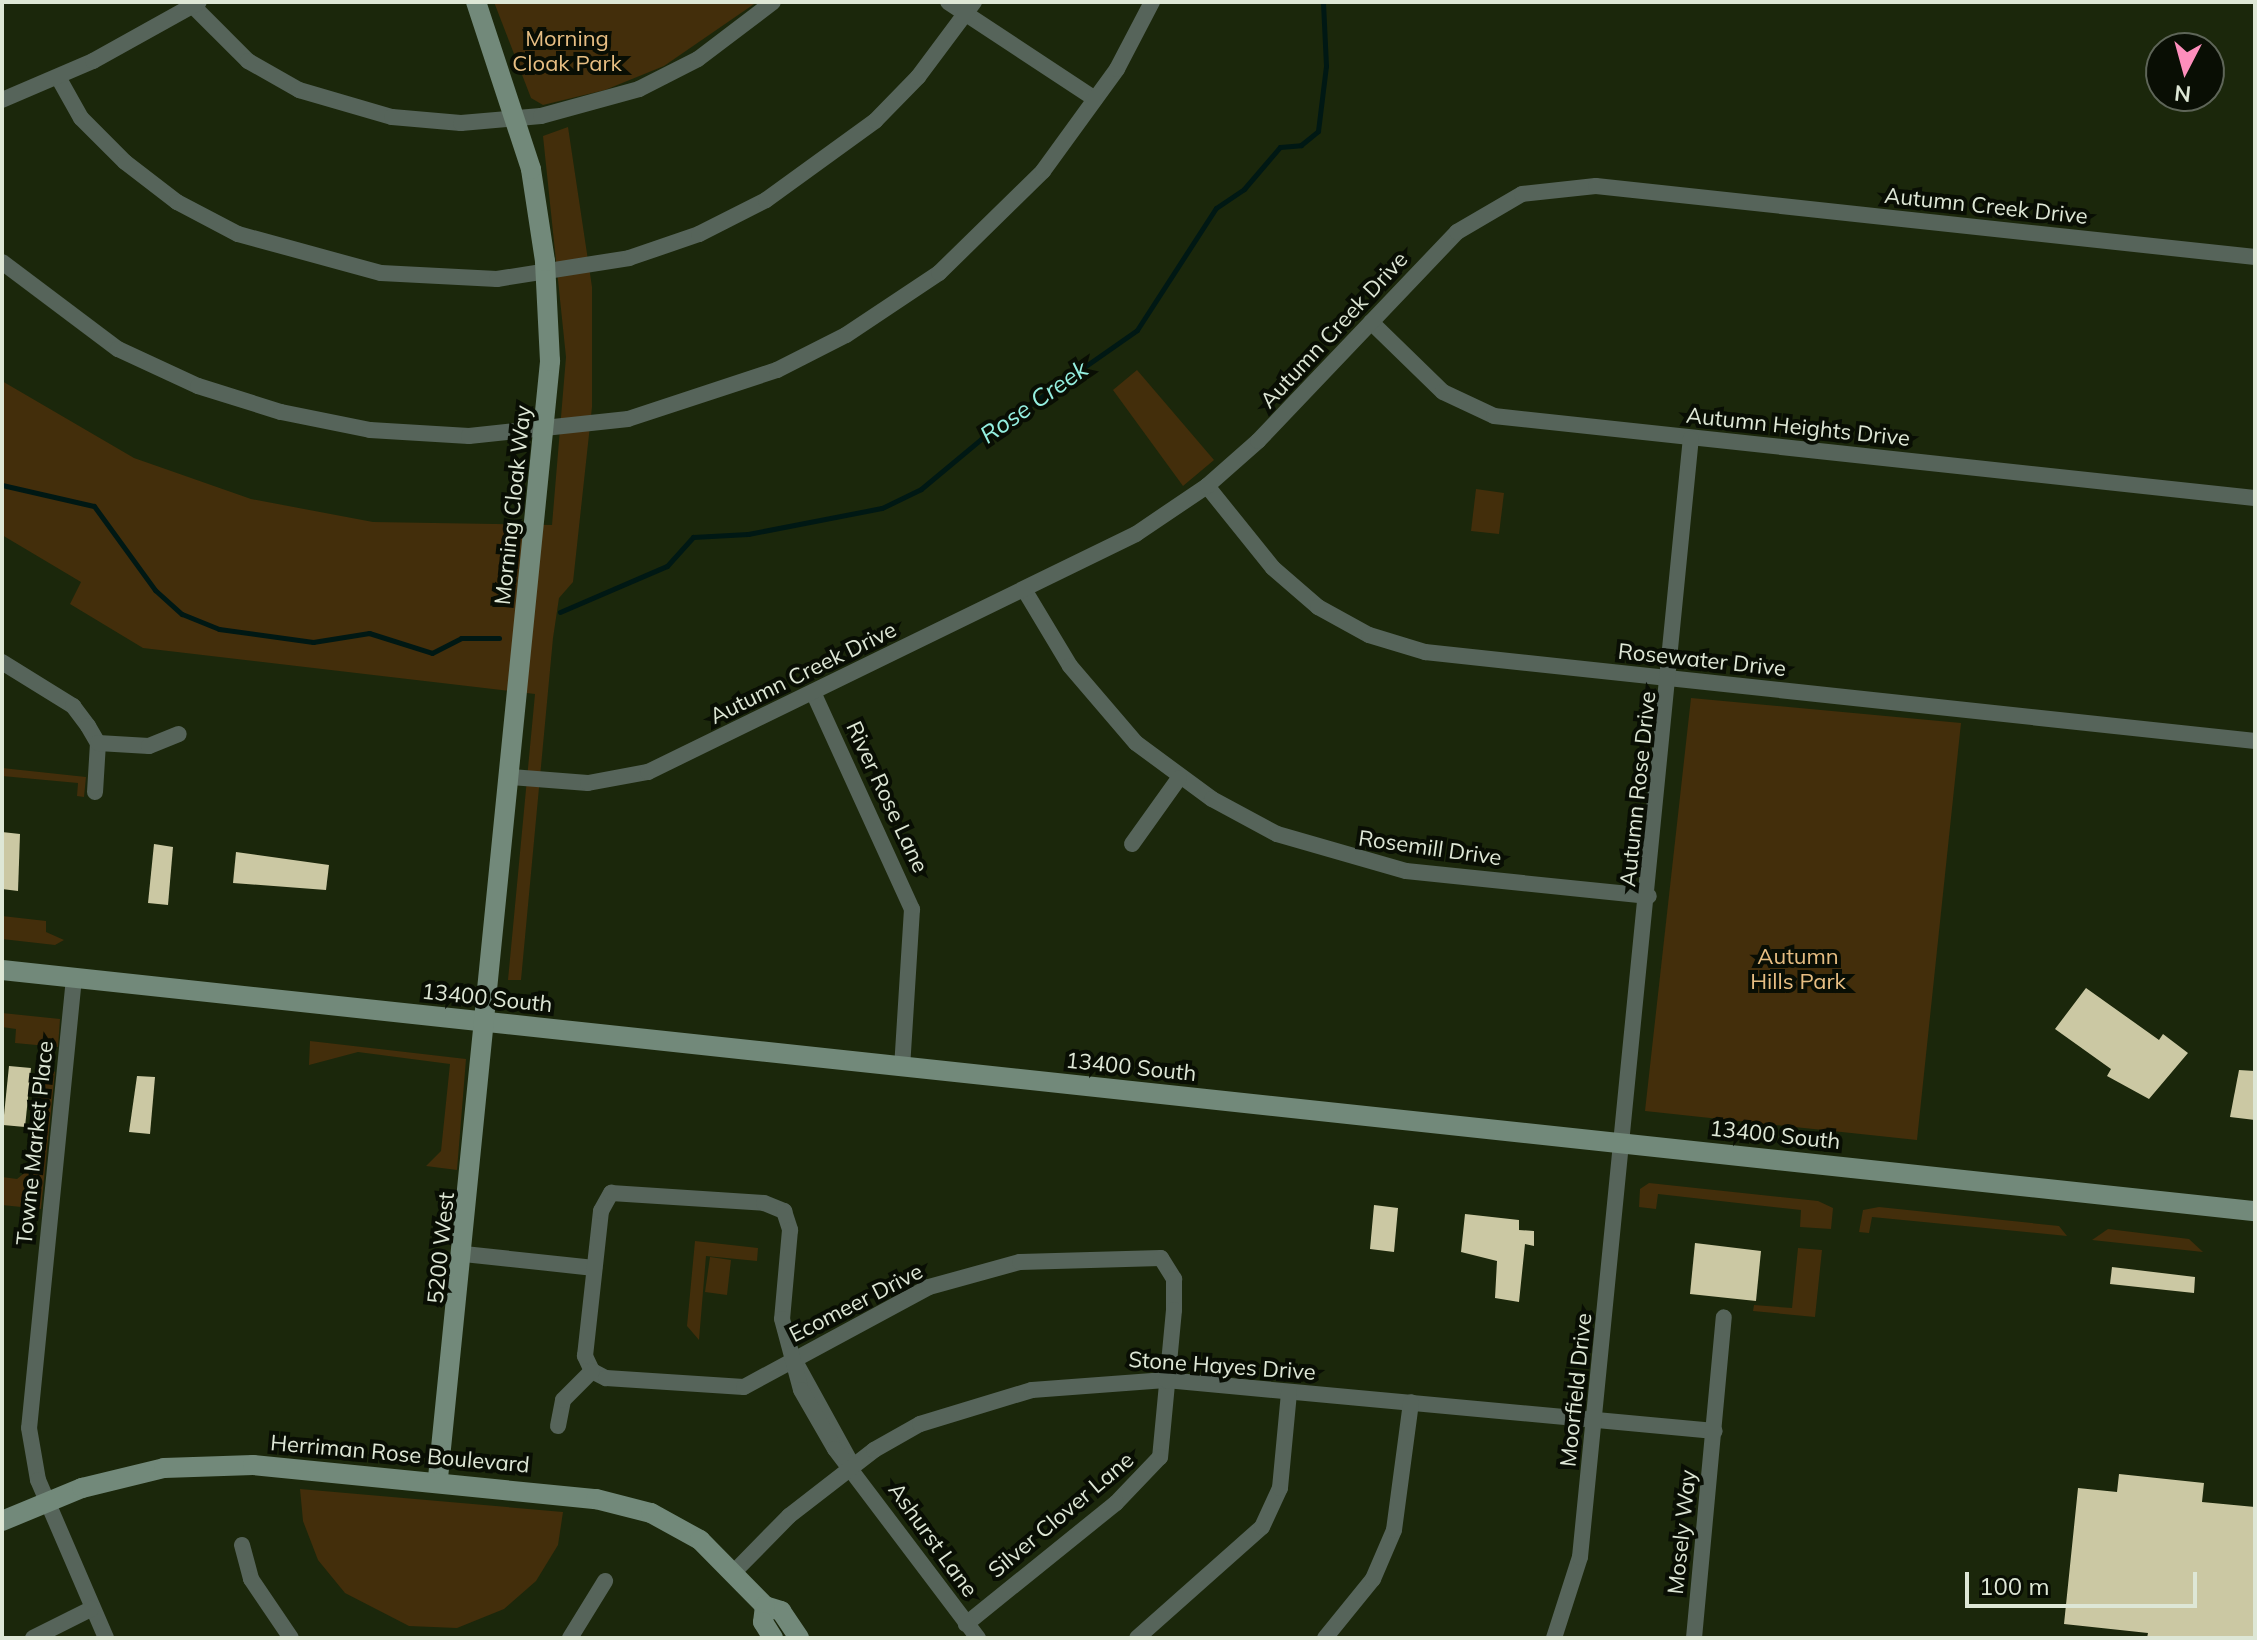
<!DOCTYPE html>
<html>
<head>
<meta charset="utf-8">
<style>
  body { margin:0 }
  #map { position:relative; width:2257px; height:1640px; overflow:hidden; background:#1b270b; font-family:Mulish,sans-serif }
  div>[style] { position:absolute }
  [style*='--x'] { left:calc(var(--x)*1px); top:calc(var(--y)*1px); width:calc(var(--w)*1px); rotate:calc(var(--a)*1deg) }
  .green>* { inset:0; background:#432e0b }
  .stream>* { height:5px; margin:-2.5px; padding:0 2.5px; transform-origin:2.5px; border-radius:2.5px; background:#001814 }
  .building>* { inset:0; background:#cbc8a3 }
  .street>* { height:16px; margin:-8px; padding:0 8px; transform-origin:8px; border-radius:8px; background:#56645a }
  .secondary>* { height:20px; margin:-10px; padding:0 10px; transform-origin:10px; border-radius:10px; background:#72897a }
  span { translate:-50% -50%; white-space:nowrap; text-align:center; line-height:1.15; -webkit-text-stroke:8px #090e04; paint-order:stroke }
  .park-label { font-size:22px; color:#e7be83 }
  .street-label { font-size:22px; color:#dee7d6 }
  .water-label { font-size:24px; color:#95f0e1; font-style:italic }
  .frame { position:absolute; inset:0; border:4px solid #dee7d6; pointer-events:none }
  .north { position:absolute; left:2145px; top:32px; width:80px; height:80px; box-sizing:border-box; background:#090e04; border:2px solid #5e6558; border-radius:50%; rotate:186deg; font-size:22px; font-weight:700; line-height:32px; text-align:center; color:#dee7d6 }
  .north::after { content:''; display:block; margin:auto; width:28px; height:36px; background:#fe8ebc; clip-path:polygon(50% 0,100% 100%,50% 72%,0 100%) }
  .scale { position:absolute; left:1965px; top:1572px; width:232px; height:36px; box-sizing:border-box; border:4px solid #dee7d6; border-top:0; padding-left:10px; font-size:24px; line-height:28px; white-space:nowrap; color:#dee7d6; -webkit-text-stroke:6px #090e04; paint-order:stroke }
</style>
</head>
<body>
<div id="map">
  <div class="green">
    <div style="clip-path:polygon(494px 2px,757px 2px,664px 66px,605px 90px,543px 105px,531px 98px)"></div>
    <div style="clip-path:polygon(568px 127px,592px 287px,592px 407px,573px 582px,559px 598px,553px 638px,521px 980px,508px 980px,535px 694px,143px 648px,70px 604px,81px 582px,2px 535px,2px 381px,134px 458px,251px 499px,373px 522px,552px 525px,566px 357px,543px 136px)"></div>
    <div style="clip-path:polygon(1137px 370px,1214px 460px,1183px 486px,1113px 390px)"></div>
    <div style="clip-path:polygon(1476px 489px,1504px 493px,1499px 534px,1471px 531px)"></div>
    <div style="clip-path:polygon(1691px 698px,1961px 723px,1917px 1140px,1645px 1111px)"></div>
    <div style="clip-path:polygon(2px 768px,86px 777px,84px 797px,77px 796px,78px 783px,2px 776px)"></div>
    <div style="clip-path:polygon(2px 916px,46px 921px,46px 932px,64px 940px,55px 945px,2px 939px)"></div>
    <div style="clip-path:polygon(2px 1013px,60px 1019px,58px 1047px,15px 1043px,16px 1029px,2px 1027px)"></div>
    <div style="clip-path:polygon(310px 1041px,466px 1059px,457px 1170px,426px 1166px,441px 1151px,450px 1064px,358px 1052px,309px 1065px)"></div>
    <div style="clip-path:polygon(50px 1068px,55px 1072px,41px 1209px,2px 1205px,2px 1177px,17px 1179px,28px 1170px,42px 1073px)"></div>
    <div style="clip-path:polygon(1649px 1183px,1818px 1201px,1833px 1208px,1831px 1229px,1800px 1227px,1801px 1210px,1658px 1194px,1656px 1209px,1639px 1207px,1640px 1189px)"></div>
    <div style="clip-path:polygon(1879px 1207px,2059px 1226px,2067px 1236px,1872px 1217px,1869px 1233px,1859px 1232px,1863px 1210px)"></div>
    <div style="clip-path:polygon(2108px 1229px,2189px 1239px,2203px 1252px,2092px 1240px)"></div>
    <div style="clip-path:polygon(695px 1241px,758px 1248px,757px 1261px,706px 1256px,699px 1340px,687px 1326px)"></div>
    <div style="clip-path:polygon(1798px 1248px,1822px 1250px,1815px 1317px,1753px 1311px,1754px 1305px,1792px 1308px)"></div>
    <div style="clip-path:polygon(710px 1257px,731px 1260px,727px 1295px,705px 1292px)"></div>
    <div style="clip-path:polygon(300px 1489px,563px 1512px,558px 1545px,536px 1581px,504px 1609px,457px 1628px,409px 1626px,345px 1593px,318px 1560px,303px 1521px)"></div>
  </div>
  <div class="stream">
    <div style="--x:2;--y:485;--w:94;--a:12.9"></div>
    <div style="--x:94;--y:506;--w:104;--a:54"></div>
    <div style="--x:155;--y:590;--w:36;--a:42"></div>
    <div style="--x:182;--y:614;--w:40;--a:22"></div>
    <div style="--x:219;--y:629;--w:95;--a:7.9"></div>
    <div style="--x:313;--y:642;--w:57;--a:-9.1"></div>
    <div style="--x:369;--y:633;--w:66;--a:17.6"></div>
    <div style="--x:432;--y:653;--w:33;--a:-27"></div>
    <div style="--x:461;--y:638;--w:38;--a:0"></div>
    <div style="--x:560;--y:612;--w:116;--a:-23.3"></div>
    <div style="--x:667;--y:566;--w:39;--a:-48"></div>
    <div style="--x:693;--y:537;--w:55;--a:-3.1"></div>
    <div style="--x:748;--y:534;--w:136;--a:-11"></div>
    <div style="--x:882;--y:508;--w:43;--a:-26"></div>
    <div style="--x:921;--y:489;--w:78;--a:-39.8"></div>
    <div style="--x:981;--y:439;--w:190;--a:-34.9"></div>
    <div style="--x:1137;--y:330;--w:145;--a:-57.1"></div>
    <div style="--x:1216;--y:208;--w:34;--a:-34"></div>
    <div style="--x:1244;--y:189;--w:55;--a:-49.4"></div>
    <div style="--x:1280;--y:147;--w:21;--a:-5"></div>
    <div style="--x:1301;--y:145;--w:22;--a:-39"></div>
    <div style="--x:1318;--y:131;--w:65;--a:-83"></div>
    <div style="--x:1326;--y:66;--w:64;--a:-92.7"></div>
  </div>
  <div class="building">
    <div style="clip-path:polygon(2px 832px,20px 834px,18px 891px,2px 889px)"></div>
    <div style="clip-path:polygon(154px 844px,173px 847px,168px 905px,148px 903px)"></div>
    <div style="clip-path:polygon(236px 852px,329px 865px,326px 890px,233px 883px)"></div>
    <div style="clip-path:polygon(2086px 988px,2159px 1040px,2163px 1034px,2188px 1053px,2149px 1099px,2107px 1076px,2111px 1069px,2055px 1029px)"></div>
    <div style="clip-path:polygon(9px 1066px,31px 1068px,25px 1127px,3px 1125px)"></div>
    <div style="clip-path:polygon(2239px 1070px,2255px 1071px,2255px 1120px,2230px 1117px)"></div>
    <div style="clip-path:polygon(137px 1076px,155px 1077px,150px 1134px,129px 1132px)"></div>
    <div style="clip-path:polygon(1374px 1205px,1398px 1208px,1394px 1252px,1370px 1249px)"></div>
    <div style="clip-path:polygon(1465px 1214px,1519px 1220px,1519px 1230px,1534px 1231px,1534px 1246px,1525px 1244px,1519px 1302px,1495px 1298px,1497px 1261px,1461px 1252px)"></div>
    <div style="clip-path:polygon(1695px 1243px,1761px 1251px,1756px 1301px,1690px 1294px)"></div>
    <div style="clip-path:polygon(2112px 1267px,2195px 1277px,2194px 1293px,2110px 1284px)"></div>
    <div style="clip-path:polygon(2119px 1474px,2204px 1483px,2202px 1502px,2255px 1507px,2255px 1638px,2147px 1638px,2148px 1633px,2064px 1624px,2078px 1488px,2117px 1492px)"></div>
  </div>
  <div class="street">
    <div style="--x:948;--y:2;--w:176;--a:33.4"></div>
    <div style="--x:193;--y:6;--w:78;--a:45"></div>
    <div style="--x:248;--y:61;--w:59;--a:29.6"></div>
    <div style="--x:299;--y:90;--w:97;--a:16.2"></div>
    <div style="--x:392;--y:117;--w:69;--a:5"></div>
    <div style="--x:461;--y:123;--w:80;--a:-5"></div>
    <div style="--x:541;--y:116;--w:102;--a:-15.4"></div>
    <div style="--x:639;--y:89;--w:66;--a:-27"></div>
    <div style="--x:698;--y:59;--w:94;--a:-37.2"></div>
    <div style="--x:58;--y:77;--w:47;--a:60.7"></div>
    <div style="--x:81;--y:118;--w:62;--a:45"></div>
    <div style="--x:125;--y:162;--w:66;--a:37.6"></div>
    <div style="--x:177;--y:202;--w:69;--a:27.7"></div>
    <div style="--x:238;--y:234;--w:148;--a:15.3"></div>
    <div style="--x:381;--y:273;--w:116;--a:3"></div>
    <div style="--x:497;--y:279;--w:134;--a:-9"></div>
    <div style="--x:629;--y:258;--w:74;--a:-18.9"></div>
    <div style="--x:699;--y:234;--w:75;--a:-26.9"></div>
    <div style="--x:766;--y:200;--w:135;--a:-35.9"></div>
    <div style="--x:875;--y:121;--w:62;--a:-45.7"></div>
    <div style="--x:918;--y:77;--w:94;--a:-53.3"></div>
    <div style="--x:2;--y:100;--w:99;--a:-23.2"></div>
    <div style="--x:93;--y:61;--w:121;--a:-29.1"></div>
    <div style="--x:2;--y:262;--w:145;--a:36.9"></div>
    <div style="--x:118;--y:349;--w:88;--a:24.8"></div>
    <div style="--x:198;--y:386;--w:87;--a:17.4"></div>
    <div style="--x:281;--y:412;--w:91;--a:11.4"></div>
    <div style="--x:370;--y:430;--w:99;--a:3.5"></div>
    <div style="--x:469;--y:436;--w:160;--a:-6.1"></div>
    <div style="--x:628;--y:419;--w:157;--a:-18.2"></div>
    <div style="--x:777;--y:370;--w:77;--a:-26.9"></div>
    <div style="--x:846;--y:335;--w:112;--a:-33.7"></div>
    <div style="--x:939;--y:273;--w:146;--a:-44.4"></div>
    <div style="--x:1043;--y:171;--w:126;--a:-54"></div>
    <div style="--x:1117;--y:69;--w:76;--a:-62.4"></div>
    <div style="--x:1371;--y:322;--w:100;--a:44.2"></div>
    <div style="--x:1443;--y:392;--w:56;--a:25.2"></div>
    <div style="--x:1494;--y:416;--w:765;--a:6.15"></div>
    <div style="--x:1207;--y:486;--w:105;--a:51.2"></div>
    <div style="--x:1273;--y:568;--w:60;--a:40.9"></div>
    <div style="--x:1318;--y:607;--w:58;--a:28.8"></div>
    <div style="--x:1369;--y:635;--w:59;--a:16.9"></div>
    <div style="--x:1425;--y:652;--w:835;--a:6.12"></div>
    <div style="--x:1025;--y:591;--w:87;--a:59"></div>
    <div style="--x:1070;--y:666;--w:101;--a:49.4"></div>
    <div style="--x:1136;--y:743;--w:94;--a:36.4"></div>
    <div style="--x:1212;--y:799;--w:74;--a:28.3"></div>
    <div style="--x:1277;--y:834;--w:134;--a:16"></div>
    <div style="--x:1406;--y:871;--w:244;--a:5.9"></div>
    <div style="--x:2;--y:662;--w:84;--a:31.8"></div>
    <div style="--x:73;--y:706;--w:25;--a:53"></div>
    <div style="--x:88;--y:726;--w:20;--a:60"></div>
    <div style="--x:98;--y:743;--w:49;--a:93.5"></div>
    <div style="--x:813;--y:692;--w:239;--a:65.5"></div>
    <div style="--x:912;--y:909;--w:157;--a:93.6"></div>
    <div style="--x:98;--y:743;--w:51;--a:3.4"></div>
    <div style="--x:149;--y:746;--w:32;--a:-22"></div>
    <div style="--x:511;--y:777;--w:77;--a:4.5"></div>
    <div style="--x:588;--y:783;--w:61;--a:-10.4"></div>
    <div style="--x:648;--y:772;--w:543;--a:-26"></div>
    <div style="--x:1136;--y:534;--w:86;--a:-34.1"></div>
    <div style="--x:1207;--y:486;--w:68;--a:-41.4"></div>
    <div style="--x:1258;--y:441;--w:289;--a:-46.4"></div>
    <div style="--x:1457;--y:232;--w:75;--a:-30.3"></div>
    <div style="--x:1522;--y:194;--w:74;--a:-6.2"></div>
    <div style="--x:1596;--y:186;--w:663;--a:6.15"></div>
    <div style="--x:1132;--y:844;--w:81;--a:-54.5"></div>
    <div style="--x:74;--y:978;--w:452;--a:95.7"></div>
    <div style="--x:29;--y:1428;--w:53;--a:80.2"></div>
    <div style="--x:38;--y:1480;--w:172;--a:66.7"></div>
    <div style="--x:464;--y:1254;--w:131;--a:6.1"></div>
    <div style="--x:796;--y:1363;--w:116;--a:61.2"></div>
    <div style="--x:592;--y:1371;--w:16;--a:27"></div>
    <div style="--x:606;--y:1378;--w:138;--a:3.7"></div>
    <div style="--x:744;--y:1387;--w:210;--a:-28.4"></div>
    <div style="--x:929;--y:1287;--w:94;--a:-15.4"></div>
    <div style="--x:1020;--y:1262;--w:141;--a:-1.6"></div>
    <div style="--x:1161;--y:1258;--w:25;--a:58"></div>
    <div style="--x:1174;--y:1279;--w:31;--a:90"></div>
    <div style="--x:1174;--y:1310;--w:148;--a:95.4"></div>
    <div style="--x:1160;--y:1457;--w:64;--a:133.7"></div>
    <div style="--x:1116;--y:1503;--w:193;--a:141.1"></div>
    <div style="--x:592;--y:1371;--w:17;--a:-115"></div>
    <div style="--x:585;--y:1356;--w:146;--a:-83.7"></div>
    <div style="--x:601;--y:1211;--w:21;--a:-61"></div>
    <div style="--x:611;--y:1193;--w:153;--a:3.7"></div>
    <div style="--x:764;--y:1203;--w:22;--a:22"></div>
    <div style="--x:784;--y:1211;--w:20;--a:72"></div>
    <div style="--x:790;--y:1230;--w:89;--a:95.1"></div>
    <div style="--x:782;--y:1319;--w:73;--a:75"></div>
    <div style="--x:801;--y:1390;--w:68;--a:60"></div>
    <div style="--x:835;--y:1449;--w:237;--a:52.9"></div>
    <div style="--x:558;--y:1426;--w:26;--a:-79"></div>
    <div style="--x:563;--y:1400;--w:41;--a:-45"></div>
    <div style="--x:242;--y:1545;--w:35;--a:75"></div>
    <div style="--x:251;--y:1579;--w:71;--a:55.9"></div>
    <div style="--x:735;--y:1571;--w:77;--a:-45.5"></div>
    <div style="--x:789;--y:1516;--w:108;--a:-37.8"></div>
    <div style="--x:874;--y:1450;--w:53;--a:-29.5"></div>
    <div style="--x:920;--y:1424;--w:117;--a:-16.9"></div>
    <div style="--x:1032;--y:1390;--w:134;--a:-4.3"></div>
    <div style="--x:1166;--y:1380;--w:551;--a:5.31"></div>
    <div style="--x:33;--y:1638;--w:65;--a:-26.6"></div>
    <div style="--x:570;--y:1638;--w:67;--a:-58.4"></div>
    <div style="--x:1137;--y:1638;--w:167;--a:-41.6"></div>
    <div style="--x:1262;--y:1527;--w:43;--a:-65.2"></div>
    <div style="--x:1280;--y:1488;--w:96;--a:-84.6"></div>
    <div style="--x:1325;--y:1638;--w:76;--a:-50.9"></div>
    <div style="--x:1373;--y:1579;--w:53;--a:-66.8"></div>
    <div style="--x:1394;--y:1530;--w:129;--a:-82.4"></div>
    <div style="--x:1554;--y:1638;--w:85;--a:-72.2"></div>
    <div style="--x:1580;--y:1557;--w:1124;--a:-84.34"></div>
    <div style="--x:1694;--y:1638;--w:322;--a:-84.7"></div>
  </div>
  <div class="secondary">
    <div style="--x:2;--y:970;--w:2266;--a:6.11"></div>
    <div style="--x:438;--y:1478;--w:1123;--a:-84.27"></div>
    <div style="--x:550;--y:361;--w:100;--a:-92.9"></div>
    <div style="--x:545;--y:261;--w:93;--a:-98.7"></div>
    <div style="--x:531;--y:169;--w:176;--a:-108.2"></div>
    <div style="--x:2;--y:1521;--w:87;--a:-22.4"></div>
    <div style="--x:82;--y:1488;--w:84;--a:-13.7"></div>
    <div style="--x:164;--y:1468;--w:89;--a:-1.9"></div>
    <div style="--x:253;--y:1465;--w:345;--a:5.7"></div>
    <div style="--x:596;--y:1499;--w:57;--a:14.3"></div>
    <div style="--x:651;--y:1513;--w:56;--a:28.9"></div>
    <div style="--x:700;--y:1540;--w:93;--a:45.4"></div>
    <div style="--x:765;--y:1606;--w:17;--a:17"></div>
    <div style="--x:781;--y:1611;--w:32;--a:56"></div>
    <div style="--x:765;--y:1606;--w:16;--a:97"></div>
    <div style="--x:763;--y:1622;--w:19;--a:58"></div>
  </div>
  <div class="park-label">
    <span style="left:567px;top:51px">Morning<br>Cloak Park</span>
    <span style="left:1798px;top:969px">Autumn<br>Hills Park</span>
  </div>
  <div class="street-label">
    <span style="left:1986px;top:206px;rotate:6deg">Autumn Creek Drive</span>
    <span style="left:1334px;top:330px;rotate:-47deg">Autumn Creek Drive</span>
    <span style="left:1798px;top:427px;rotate:6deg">Autumn Heights Drive</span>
    <span style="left:513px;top:505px;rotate:-84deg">Morning Cloak Way</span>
    <span style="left:1702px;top:660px;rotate:6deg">Rosewater Drive</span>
    <span style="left:803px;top:673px;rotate:-26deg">Autumn Creek Drive</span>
    <span style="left:1638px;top:789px;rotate:-84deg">Autumn Rose Drive</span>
    <span style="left:887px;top:797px;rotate:65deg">River Rose Lane</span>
    <span style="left:1430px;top:848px;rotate:8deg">Rosemill Drive</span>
    <span style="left:487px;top:998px;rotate:6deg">13400 South</span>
    <span style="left:1131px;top:1067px;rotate:6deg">13400 South</span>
    <span style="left:1775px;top:1135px;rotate:6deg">13400 South</span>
    <span style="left:35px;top:1143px;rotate:-84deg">Towne Market Place</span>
    <span style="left:441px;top:1248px;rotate:-84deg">5200 West</span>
    <span style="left:856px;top:1303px;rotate:-27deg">Ecomeer Drive</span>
    <span style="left:1222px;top:1366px;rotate:4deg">Stone Hayes Drive</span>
    <span style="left:1576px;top:1390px;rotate:-84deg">Moorfield Drive</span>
    <span style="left:400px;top:1454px;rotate:5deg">Herriman Rose Boulevard</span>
    <span style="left:1061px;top:1515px;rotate:-40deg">Silver Clover Lane</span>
    <span style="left:1682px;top:1532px;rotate:-84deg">Mosely Way</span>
    <span style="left:933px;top:1540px;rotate:54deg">Ashurst Lane</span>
  </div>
  <div class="water-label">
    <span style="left:1034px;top:402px;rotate:-35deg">Rose Creek</span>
  </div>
  <div class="frame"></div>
  <div class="north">N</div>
  <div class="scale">100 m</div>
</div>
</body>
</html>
